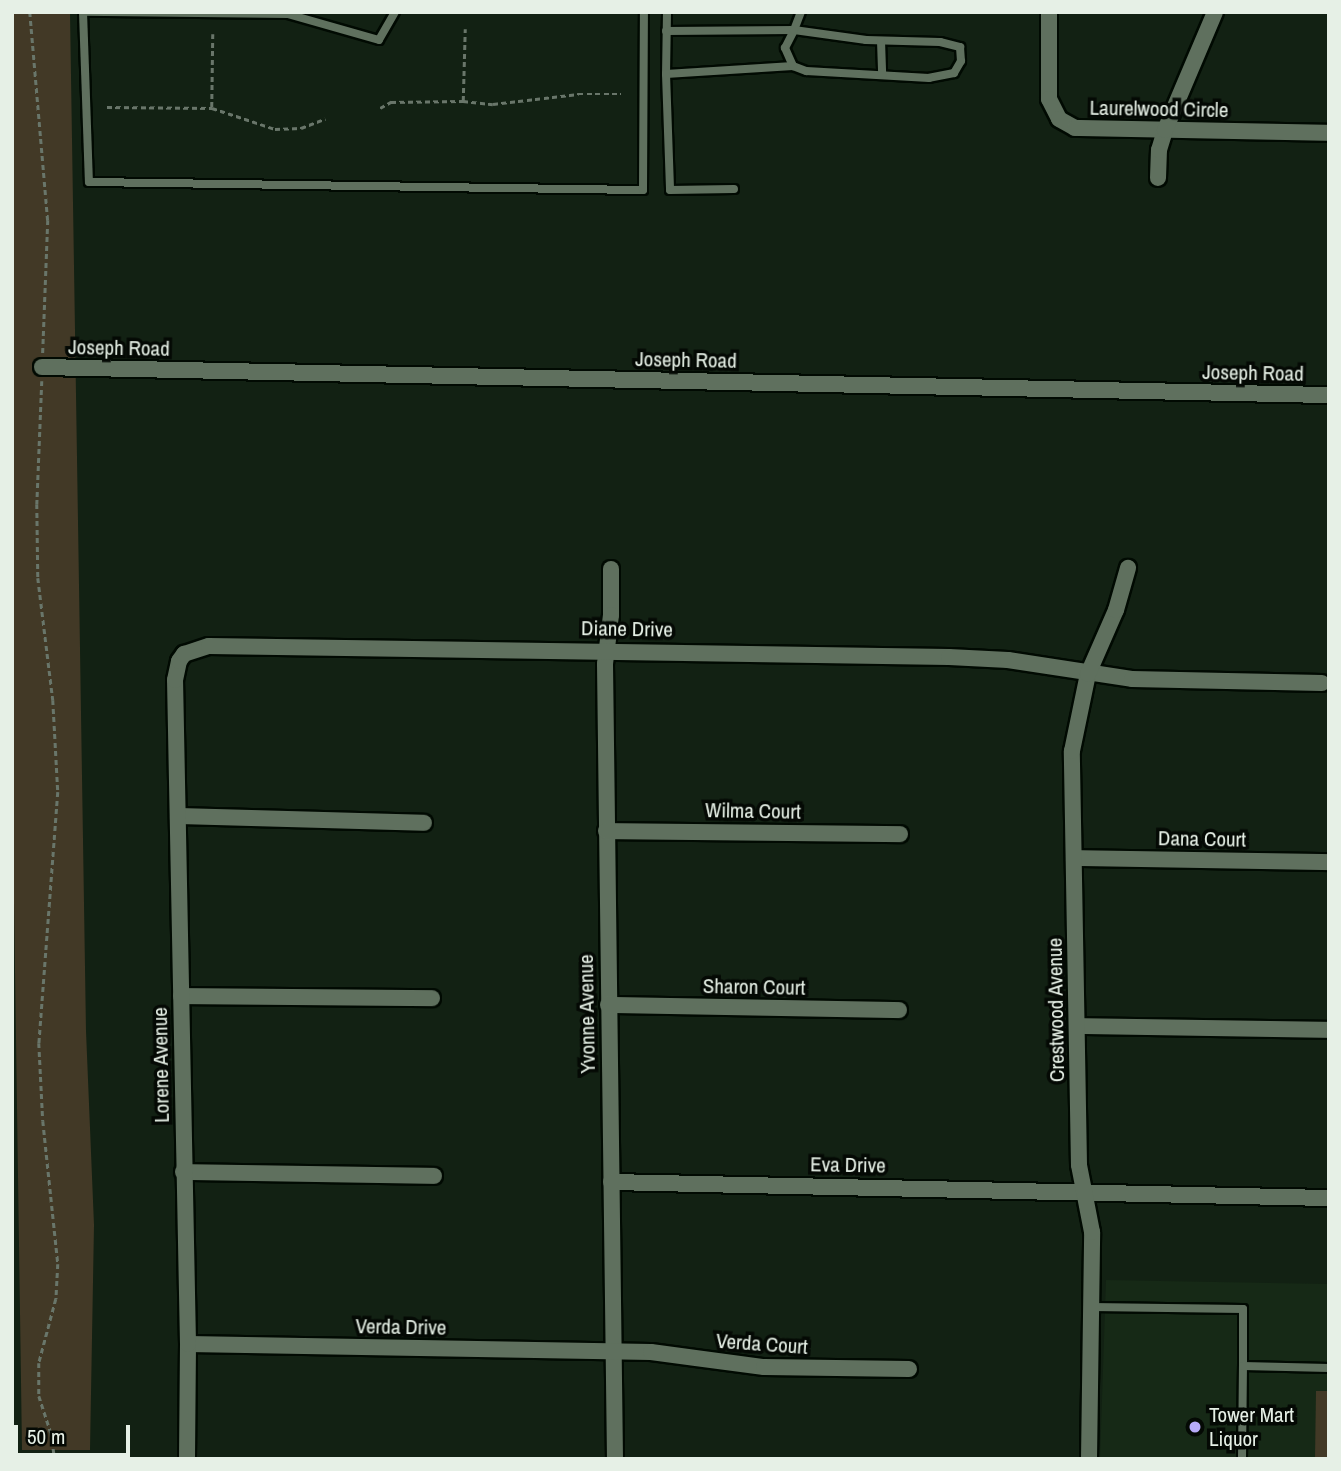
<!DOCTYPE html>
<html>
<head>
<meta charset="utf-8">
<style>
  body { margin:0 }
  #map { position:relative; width:1341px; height:1471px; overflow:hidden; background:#122113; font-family:"Archivo Narrow",sans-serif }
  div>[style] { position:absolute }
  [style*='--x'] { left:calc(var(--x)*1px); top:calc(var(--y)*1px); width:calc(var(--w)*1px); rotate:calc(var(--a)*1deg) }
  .built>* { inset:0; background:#162916 }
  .green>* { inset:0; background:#423926 }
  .path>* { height:2.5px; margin-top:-1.25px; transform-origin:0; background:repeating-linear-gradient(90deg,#69766a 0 5px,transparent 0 8.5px) }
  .roads { filter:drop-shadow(2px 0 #010a02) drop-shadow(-2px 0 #010a02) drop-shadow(0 2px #010a02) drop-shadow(0 -2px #010a02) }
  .service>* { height:8px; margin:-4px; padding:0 4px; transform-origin:4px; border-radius:4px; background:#5f705e }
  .minor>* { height:16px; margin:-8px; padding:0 8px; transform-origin:8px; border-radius:8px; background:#5f705e }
  .dots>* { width:19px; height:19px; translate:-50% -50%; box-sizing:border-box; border:4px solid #040904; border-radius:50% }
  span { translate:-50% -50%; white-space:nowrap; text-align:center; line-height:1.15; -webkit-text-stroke:7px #040904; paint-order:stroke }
  .street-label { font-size:21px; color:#e6f0e6 }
  .poi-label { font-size:21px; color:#e6f0e6 }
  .left { translate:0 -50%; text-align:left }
  .frame { position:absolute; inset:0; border:14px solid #e6f0e6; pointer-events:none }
  .scale { position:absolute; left:14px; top:1425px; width:116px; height:32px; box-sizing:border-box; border:4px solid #e6f0e6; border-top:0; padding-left:9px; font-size:21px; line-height:24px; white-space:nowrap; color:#e6f0e6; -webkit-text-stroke:5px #040904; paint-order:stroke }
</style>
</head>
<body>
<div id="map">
  <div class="built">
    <div style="clip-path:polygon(1106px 1280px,1329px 1284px,1329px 1459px,1100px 1459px)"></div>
  </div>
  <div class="green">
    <div style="clip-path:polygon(12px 12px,70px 12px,86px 1031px,94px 1225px,90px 1450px,22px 1450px,12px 764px)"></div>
    <div style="clip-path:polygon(1316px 1391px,1329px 1391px,1329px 1459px,1315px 1459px)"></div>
  </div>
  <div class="path">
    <div style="--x:30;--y:12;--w:209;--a:85.1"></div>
    <div style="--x:48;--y:220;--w:133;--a:92.2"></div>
    <div style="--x:213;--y:34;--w:74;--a:90.8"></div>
    <div style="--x:212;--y:108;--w:66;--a:18.4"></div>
    <div style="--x:275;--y:129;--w:26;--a:-2"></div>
    <div style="--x:301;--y:128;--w:26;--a:-21"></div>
    <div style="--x:463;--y:101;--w:72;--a:-88.4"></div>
    <div style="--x:107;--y:107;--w:105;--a:0.5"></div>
    <div style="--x:380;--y:108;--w:13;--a:-29"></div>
    <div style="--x:391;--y:102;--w:72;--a:-0.8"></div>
    <div style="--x:463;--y:101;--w:30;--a:6"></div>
    <div style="--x:493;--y:104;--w:86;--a:-6.7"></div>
    <div style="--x:578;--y:94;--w:43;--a:0"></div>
    <div style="--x:42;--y:381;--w:123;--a:92.3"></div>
    <div style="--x:37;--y:504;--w:74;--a:89.2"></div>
    <div style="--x:38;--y:578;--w:123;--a:83"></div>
    <div style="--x:53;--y:700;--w:92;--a:86.9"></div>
    <div style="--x:58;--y:792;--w:252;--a:94.3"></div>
    <div style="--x:39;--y:1043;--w:78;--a:87.1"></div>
    <div style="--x:43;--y:1121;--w:144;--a:84"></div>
    <div style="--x:58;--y:1264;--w:35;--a:93"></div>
    <div style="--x:56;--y:1299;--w:66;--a:104.9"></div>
    <div style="--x:39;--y:1363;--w:33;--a:90"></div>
    <div style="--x:39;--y:1396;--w:38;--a:72"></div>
    <div style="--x:51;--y:1432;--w:27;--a:82"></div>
  </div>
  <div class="roads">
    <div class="service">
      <div style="--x:395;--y:12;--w:32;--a:120"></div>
      <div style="--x:379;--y:40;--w:95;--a:-164.1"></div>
      <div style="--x:288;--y:14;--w:205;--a:-179.4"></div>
      <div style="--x:83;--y:12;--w:170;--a:88"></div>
      <div style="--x:89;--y:182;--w:554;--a:0.83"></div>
      <div style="--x:643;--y:190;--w:178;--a:-89.7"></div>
      <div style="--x:667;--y:12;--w:62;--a:90.9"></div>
      <div style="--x:666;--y:74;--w:127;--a:-3.6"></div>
      <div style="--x:666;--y:31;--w:128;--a:-0.4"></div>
      <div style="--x:794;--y:30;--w:73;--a:7.9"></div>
      <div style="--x:866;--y:40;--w:74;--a:1.5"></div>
      <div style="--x:940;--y:42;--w:21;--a:14"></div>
      <div style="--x:960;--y:47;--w:14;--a:86"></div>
      <div style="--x:961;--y:61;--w:14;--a:120"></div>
      <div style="--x:954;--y:73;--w:25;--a:169"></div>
      <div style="--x:929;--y:78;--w:123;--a:-176.7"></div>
      <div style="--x:806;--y:71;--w:14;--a:-159"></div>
      <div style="--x:793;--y:66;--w:20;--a:-114"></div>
      <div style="--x:785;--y:48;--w:20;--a:-63"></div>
      <div style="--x:794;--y:30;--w:19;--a:-69"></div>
      <div style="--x:881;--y:41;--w:34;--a:88"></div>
      <div style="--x:666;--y:74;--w:116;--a:88"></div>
      <div style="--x:670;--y:190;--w:64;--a:-0.9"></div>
      <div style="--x:1091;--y:1307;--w:152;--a:0.8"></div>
      <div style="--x:1243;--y:1309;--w:57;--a:90"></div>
      <div style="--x:1242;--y:1459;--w:93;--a:-89.4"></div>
      <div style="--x:1243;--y:1366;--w:86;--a:1.3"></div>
    </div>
    <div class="minor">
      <div style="--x:1049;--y:12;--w:87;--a:90"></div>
      <div style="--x:1049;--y:99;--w:22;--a:63"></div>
      <div style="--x:1059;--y:119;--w:18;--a:29"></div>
      <div style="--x:1075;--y:128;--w:254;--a:1.1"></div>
      <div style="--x:1158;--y:178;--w:28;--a:-88"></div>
      <div style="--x:1159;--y:150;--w:21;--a:-73"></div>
      <div style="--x:1165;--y:130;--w:128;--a:-67"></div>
      <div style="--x:42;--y:367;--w:1287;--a:1.25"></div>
      <div style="--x:611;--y:569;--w:46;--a:90"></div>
      <div style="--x:611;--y:615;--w:49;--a:97"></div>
      <div style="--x:605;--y:664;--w:795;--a:89.28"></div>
      <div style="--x:178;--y:816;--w:246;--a:1.6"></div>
      <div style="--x:606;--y:831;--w:294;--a:0.6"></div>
      <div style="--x:1074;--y:858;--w:255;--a:0.9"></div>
      <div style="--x:181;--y:996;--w:251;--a:0.5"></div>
      <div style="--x:608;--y:1005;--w:291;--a:1"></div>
      <div style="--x:1077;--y:1026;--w:252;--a:0.9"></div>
      <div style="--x:183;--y:1172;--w:251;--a:0.9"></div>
      <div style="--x:611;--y:1182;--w:718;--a:1.28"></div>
      <div style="--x:188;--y:1344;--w:463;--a:1"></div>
      <div style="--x:651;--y:1352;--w:114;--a:7.6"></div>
      <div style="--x:764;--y:1367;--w:145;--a:0.8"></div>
      <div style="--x:187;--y:1459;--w:115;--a:-89.5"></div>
      <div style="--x:188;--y:1344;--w:664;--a:-91.12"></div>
      <div style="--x:175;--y:680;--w:19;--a:-78"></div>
      <div style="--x:179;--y:661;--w:9;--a:-54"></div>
      <div style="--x:184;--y:654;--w:26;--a:-18"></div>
      <div style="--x:209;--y:646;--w:740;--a:0.85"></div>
      <div style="--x:949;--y:657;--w:59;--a:2.9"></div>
      <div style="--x:1008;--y:660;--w:125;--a:8.7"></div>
      <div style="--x:1132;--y:679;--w:190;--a:1.2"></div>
      <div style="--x:1089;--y:1459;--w:227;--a:-89.2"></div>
      <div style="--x:1092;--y:1232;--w:68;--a:-101"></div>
      <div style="--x:1079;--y:1165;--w:414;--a:-91"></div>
      <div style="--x:1072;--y:751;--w:79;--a:-78.3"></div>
      <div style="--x:1088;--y:674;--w:70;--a:-66.4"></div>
      <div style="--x:1116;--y:610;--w:44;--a:-74.1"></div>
    </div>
  </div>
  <div class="dots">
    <div style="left:1195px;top:1427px;background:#b7abf8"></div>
  </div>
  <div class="street-label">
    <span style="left:1159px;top:109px;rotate:1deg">Laurelwood Circle</span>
    <span style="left:119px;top:348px;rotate:1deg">Joseph Road</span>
    <span style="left:686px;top:360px;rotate:1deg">Joseph Road</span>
    <span style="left:1253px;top:373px;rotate:1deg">Joseph Road</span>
    <span style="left:627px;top:629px;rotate:1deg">Diane Drive</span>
    <span style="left:753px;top:811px;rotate:1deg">Wilma Court</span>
    <span style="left:1202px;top:839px;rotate:1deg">Dana Court</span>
    <span style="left:754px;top:987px;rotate:1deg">Sharon Court</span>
    <span style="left:1056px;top:1010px;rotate:-91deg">Crestwood Avenue</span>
    <span style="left:587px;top:1014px;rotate:-91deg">Yvonne Avenue</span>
    <span style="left:161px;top:1065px;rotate:-91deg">Lorene Avenue</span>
    <span style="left:848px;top:1165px;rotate:1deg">Eva Drive</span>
    <span style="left:401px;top:1327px;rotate:1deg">Verda Drive</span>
    <span style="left:762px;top:1344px;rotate:4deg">Verda Court</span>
  </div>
  <div class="poi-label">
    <span class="left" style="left:1209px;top:1427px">Tower Mart<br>Liquor</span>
  </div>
  <div class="frame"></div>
  <div class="scale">50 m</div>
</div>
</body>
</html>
